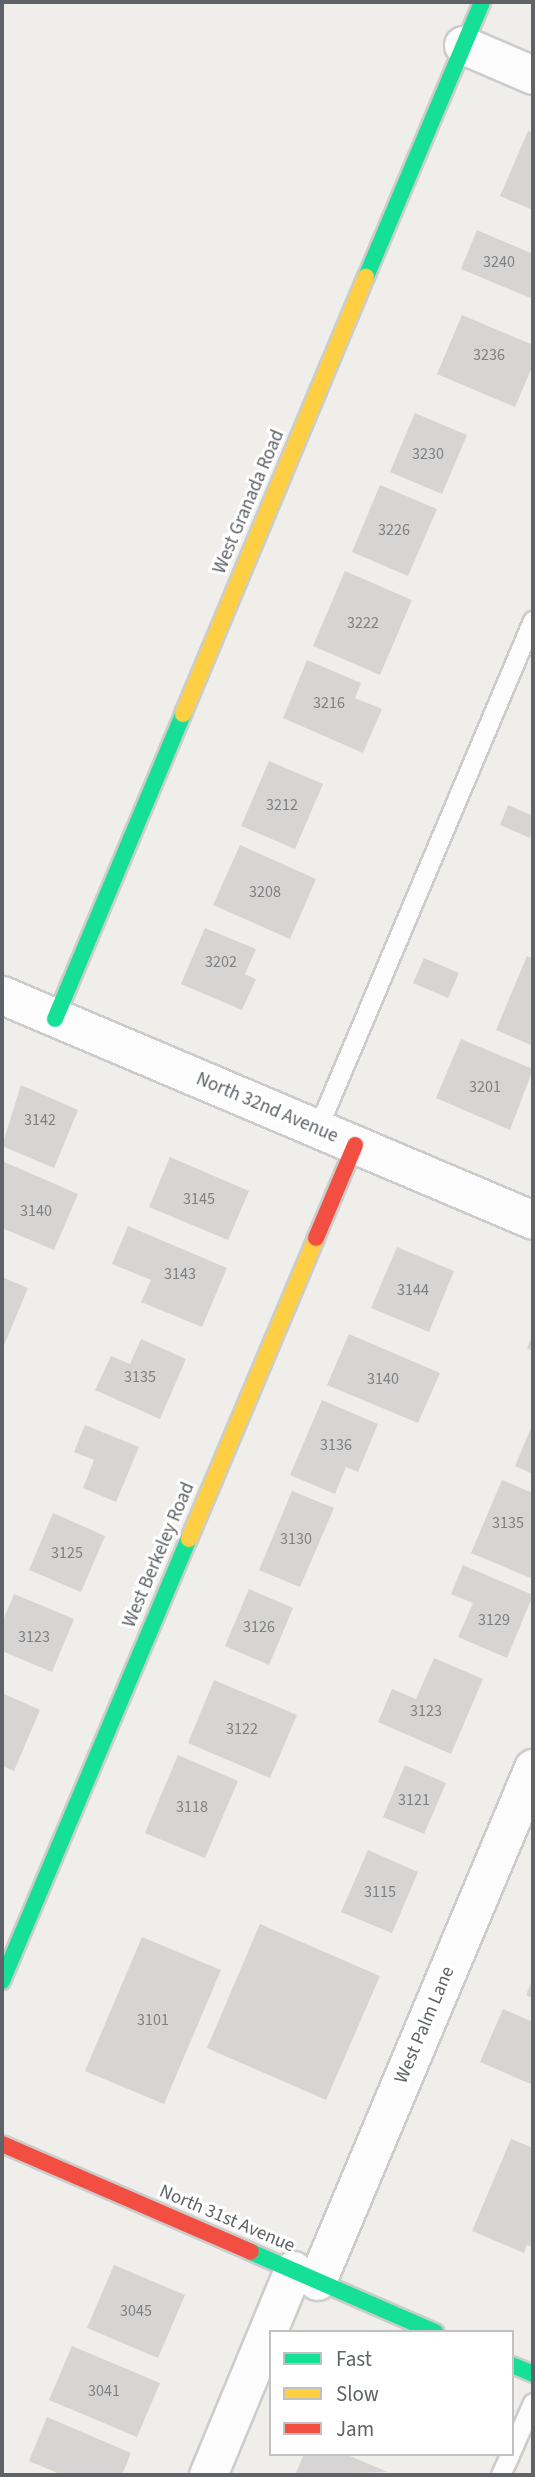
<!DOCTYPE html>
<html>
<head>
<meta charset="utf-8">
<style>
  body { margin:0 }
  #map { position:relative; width:535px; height:2477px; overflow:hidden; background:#efeeea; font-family:"Source Sans 3",sans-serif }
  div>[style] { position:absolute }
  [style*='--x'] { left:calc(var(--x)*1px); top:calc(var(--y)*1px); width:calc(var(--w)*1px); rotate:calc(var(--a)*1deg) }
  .building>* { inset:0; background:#d6d5d3 }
  .roads { filter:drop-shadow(2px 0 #cbcccc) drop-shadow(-2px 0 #cbcccc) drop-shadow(0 2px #cbcccc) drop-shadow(0 -2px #cbcccc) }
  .lane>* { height:18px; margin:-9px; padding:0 9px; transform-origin:9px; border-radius:9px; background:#fdfcfc }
  .street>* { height:37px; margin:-18.5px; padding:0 18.5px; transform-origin:18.5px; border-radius:18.5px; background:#fdfcfc }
  .fast>* { height:16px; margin:-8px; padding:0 8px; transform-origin:8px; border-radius:8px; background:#16e098 }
  .slow>* { height:16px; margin:-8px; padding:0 8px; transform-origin:8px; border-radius:8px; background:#ffcf43 }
  .jam>* { height:16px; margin:-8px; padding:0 8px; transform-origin:8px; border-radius:8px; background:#f24e42 }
  span { translate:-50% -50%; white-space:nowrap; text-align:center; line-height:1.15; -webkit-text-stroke:6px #fff; paint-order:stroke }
  .number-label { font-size:16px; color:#7e8184 }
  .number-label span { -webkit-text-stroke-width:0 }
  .street-label { font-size:19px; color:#5f6368 }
  .frame { position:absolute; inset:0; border:4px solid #5f6368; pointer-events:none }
  .legend { position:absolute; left:269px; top:2330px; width:245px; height:126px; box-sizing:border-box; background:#fff; border:2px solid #bfc1c3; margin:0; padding:9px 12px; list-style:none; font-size:21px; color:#5f6368 }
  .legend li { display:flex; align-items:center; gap:14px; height:35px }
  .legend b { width:35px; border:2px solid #bfc1c3 }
</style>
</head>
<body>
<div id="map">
  <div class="building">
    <div style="clip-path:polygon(528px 131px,533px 133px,533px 210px,500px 196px)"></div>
    <div style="clip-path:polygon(477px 230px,533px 254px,533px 299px,461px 269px)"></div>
    <div style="clip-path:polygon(462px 315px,533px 345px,533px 365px,515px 407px,437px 374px)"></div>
    <div style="clip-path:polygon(415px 413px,467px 435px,442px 494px,390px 472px)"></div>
    <div style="clip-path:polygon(380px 485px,437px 509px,408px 576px,352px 552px)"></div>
    <div style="clip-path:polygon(345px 571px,412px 600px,380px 675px,313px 646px)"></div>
    <div style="clip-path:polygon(307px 660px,361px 683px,355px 698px,382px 709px,363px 753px,283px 718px)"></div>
    <div style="clip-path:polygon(269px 761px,323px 784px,295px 849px,241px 826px)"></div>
    <div style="clip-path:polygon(508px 805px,533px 816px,530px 838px,500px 825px)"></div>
    <div style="clip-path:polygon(240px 845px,316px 879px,290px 939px,213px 905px)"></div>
    <div style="clip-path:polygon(205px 928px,256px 949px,245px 974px,256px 979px,242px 1010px,181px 984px)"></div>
    <div style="clip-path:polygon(527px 956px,533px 959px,533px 1046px,496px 1030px)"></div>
    <div style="clip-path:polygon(424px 958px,459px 973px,448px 998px,413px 983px)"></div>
    <div style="clip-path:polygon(461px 1039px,533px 1069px,510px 1130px,436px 1098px)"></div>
    <div style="clip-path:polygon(21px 1085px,78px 1110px,54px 1168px,2px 1146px)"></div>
    <div style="clip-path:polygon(170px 1157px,249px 1191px,228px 1240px,149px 1207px)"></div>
    <div style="clip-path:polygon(2px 1161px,78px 1194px,54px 1250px,2px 1228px)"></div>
    <div style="clip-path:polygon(128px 1226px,227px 1268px,202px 1327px,141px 1302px,151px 1280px,112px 1264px)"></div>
    <div style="clip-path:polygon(397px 1247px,454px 1271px,429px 1332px,371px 1308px)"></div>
    <div style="clip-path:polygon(2px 1277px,28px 1288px,2px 1350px)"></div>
    <div style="clip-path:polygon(349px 1334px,440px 1373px,418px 1423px,327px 1385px)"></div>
    <div style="clip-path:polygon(533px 1334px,533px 1351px,527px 1348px)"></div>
    <div style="clip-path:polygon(141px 1339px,186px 1359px,160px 1419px,95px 1390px,111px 1356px,130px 1364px)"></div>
    <div style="clip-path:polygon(322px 1400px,378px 1424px,358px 1472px,346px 1467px,335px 1494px,290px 1475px)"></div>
    <div style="clip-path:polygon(533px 1423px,533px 1474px,515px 1466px)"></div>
    <div style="clip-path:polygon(85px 1425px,139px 1447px,116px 1502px,83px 1488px,94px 1460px,74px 1452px)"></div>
    <div style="clip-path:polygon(502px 1480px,533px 1493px,533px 1579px,471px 1553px)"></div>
    <div style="clip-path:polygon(292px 1491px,334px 1508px,300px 1587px,259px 1570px)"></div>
    <div style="clip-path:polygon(53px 1513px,105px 1536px,81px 1592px,29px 1570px)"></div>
    <div style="clip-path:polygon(463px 1565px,533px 1595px,507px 1658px,458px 1637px,473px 1603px,451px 1594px)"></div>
    <div style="clip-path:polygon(249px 1589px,293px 1608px,269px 1665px,225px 1646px)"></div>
    <div style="clip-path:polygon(14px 1594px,74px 1619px,52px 1672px,2px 1651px,2px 1623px)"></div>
    <div style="clip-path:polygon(434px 1658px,483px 1679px,451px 1754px,378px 1722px,392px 1689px,416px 1699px)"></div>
    <div style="clip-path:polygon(214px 1680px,297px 1715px,270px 1778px,188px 1743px)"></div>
    <div style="clip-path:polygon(2px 1693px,40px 1710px,14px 1771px,2px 1766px)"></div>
    <div style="clip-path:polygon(178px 1755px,238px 1781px,205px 1858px,145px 1833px)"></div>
    <div style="clip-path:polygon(405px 1765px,446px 1783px,424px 1834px,383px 1817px)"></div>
    <div style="clip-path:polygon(368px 1850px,418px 1872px,392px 1933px,341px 1912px)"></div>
    <div style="clip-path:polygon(260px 1924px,380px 1976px,326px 2100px,207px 2048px)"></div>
    <div style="clip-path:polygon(142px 1937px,221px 1970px,164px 2104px,85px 2071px)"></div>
    <div style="clip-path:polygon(533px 1978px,533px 1998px,526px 1995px)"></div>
    <div style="clip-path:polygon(503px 2009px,533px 2022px,533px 2085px,480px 2062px)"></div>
    <div style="clip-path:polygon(511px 2139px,533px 2148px,533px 2247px,527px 2245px,524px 2253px,472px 2231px)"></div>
    <div style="clip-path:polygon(114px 2265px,185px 2295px,158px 2358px,87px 2328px)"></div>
    <div style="clip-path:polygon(72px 2346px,160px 2383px,137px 2437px,49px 2400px)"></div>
    <div style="clip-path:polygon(47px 2417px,131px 2453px,122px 2475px,62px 2475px,29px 2461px)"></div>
    <div style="clip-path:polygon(304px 2454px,345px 2454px,388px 2472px,295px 2475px)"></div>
  </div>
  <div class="roads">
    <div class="lane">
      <div style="--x:318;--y:1129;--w:552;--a:-67.06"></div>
      <div style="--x:512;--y:2451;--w:52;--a:-66.4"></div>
      <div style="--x:501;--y:2475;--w:23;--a:-65"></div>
    </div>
    <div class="street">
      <div style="--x:463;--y:45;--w:76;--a:23.2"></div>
      <div style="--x:2;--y:995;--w:577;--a:22.96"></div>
      <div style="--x:317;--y:2281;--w:557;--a:-67.17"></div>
      <div style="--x:208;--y:2475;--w:222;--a:-67.5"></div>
    </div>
    <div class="fast">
      <div style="--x:366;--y:277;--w:298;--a:-67.1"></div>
      <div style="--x:55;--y:1019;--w:331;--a:-67.2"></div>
      <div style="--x:2;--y:1981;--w:480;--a:-67.1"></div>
      <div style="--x:251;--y:2252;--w:201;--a:23.5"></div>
      <div style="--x:512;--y:2365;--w:23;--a:23"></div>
    </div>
    <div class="slow">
      <div style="--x:183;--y:714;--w:474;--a:-67.3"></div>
      <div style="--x:189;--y:1539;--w:327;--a:-67.1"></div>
    </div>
    <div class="jam">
      <div style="--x:316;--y:1238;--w:101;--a:-67.2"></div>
      <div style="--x:2;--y:2144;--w:271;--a:23.4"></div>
    </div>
  </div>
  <div class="number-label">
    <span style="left:499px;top:262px">3240</span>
    <span style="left:489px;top:355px">3236</span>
    <span style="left:428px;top:454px">3230</span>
    <span style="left:394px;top:530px">3226</span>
    <span style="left:363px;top:623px">3222</span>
    <span style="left:329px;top:703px">3216</span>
    <span style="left:282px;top:805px">3212</span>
    <span style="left:265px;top:892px">3208</span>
    <span style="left:221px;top:962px">3202</span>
    <span style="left:485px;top:1087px">3201</span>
    <span style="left:40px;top:1120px">3142</span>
    <span style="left:199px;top:1199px">3145</span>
    <span style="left:36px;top:1211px">3140</span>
    <span style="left:180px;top:1274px">3143</span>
    <span style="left:413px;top:1290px">3144</span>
    <span style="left:140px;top:1377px">3135</span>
    <span style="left:383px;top:1379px">3140</span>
    <span style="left:336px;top:1445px">3136</span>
    <span style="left:508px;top:1523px">3135</span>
    <span style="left:296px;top:1539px">3130</span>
    <span style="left:67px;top:1553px">3125</span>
    <span style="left:494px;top:1620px">3129</span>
    <span style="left:259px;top:1627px">3126</span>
    <span style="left:34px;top:1637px">3123</span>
    <span style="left:426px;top:1711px">3123</span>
    <span style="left:242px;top:1729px">3122</span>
    <span style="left:414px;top:1800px">3121</span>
    <span style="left:192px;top:1807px">3118</span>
    <span style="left:380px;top:1892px">3115</span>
    <span style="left:153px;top:2020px">3101</span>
    <span style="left:136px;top:2311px">3045</span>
    <span style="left:104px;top:2391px">3041</span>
  </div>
  <div class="street-label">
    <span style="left:249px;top:502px;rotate:-67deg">West Granada Road</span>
    <span style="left:267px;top:1108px;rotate:23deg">North 32nd Avenue</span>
    <span style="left:159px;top:1555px;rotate:-67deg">West Berkeley Road</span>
    <span style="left:425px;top:2025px;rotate:-67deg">West Palm Lane</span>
    <span style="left:227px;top:2219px;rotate:23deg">North 31st Avenue</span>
  </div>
  <div class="frame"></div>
  <ul class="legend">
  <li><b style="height:9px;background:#16e098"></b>Fast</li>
  <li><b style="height:9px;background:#ffcf43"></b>Slow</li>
  <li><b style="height:9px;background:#f24e42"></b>Jam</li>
  </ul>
</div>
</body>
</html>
